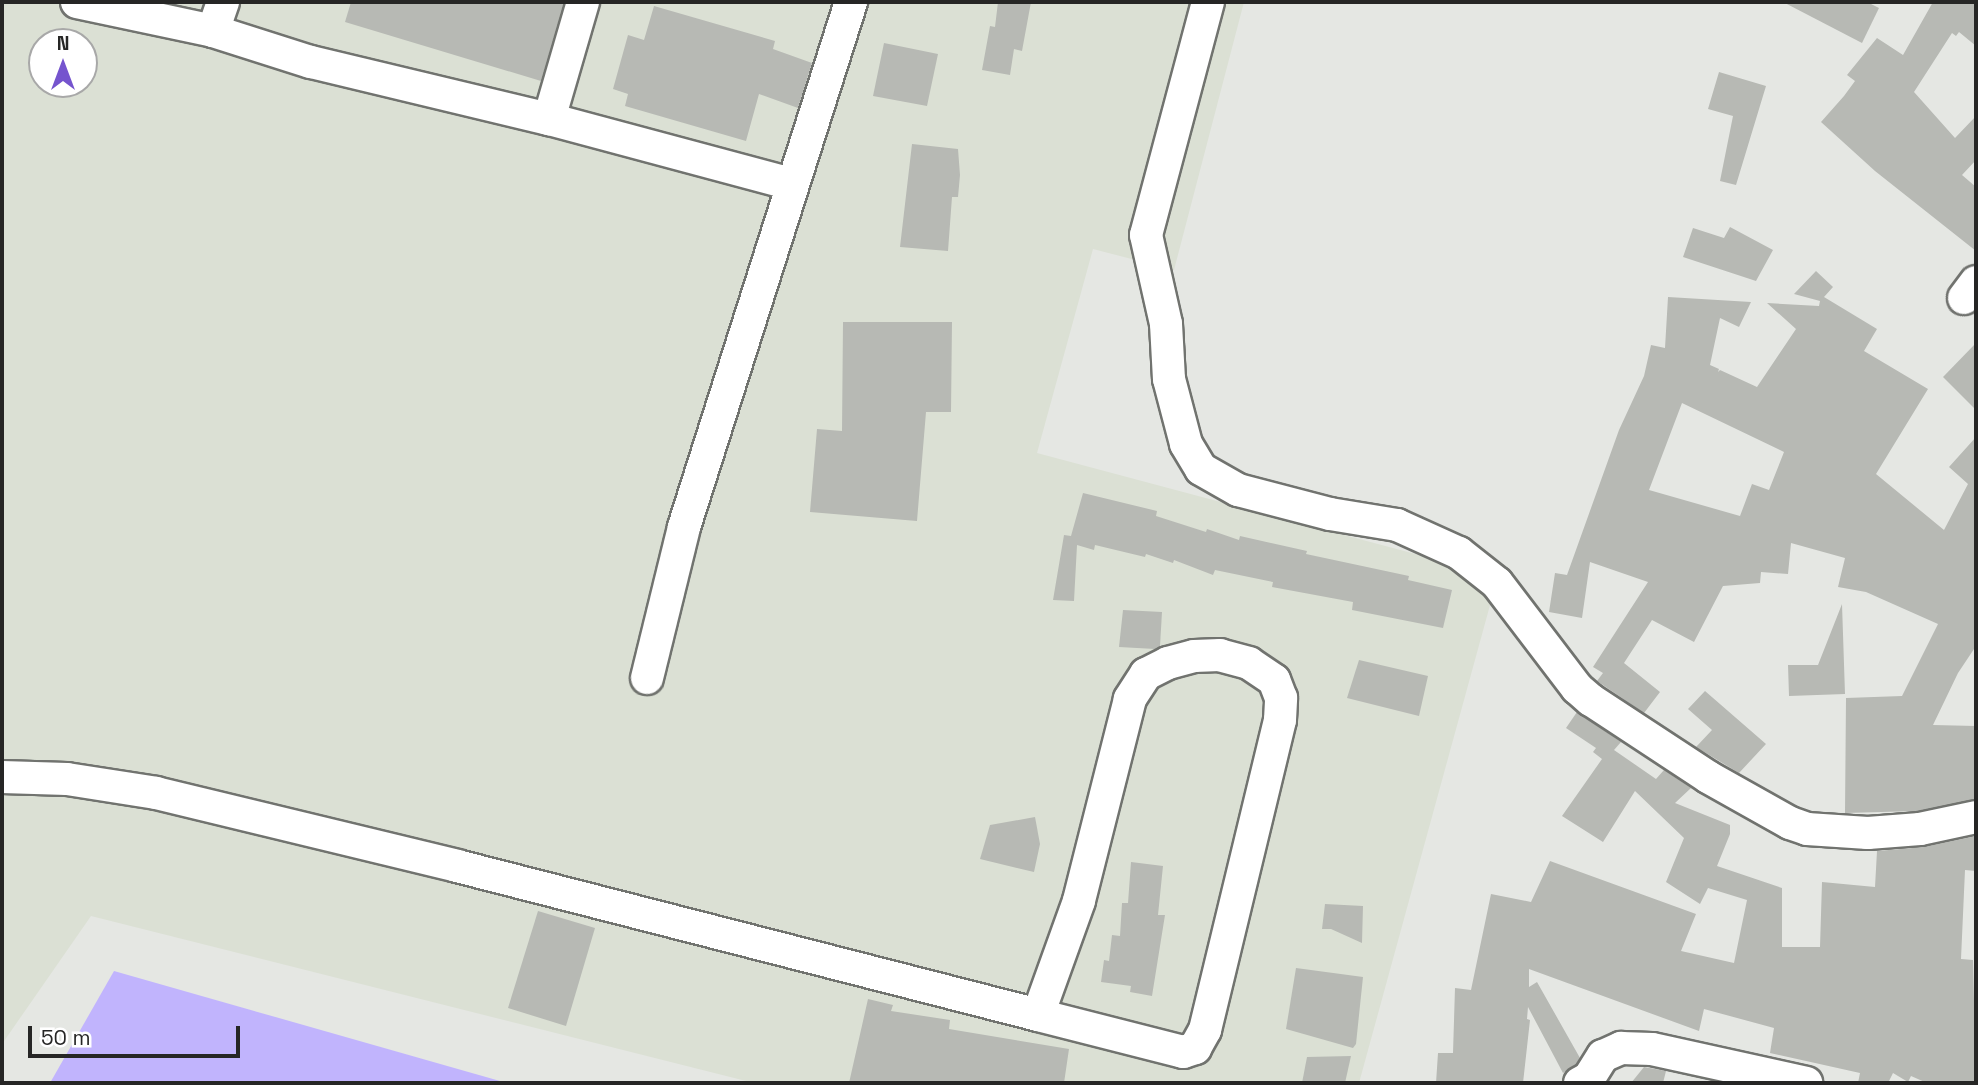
<!DOCTYPE html>
<html>
<head>
<meta charset="utf-8">
<style>
  body { margin:0 }
  #map { position:relative; width:1978px; height:1085px; overflow:hidden; background:#e5e7e3; font-family:"Space Grotesk",sans-serif }
  div>[style] { position:absolute }
  [style*='--x'] { left:calc(var(--x)*1px); top:calc(var(--y)*1px); width:calc(var(--w)*1px); rotate:calc(var(--a)*1deg) }
  .built>* { inset:0; background:#dbe0d4 }
  .green>* { inset:0; background:#c1b4fd }
  .building>* { inset:0; background:#b7b9b4 }
  .roads { filter:drop-shadow(2px 0 #71736f) drop-shadow(-2px 0 #71736f) drop-shadow(0 2px #71736f) drop-shadow(0 -2px #71736f) }
  .minor>* { height:32px; margin:-16px; padding:0 16px; transform-origin:16px; border-radius:16px; background:#fff }
  span { translate:-50% -50%; white-space:nowrap; text-align:center; line-height:1.15; -webkit-text-stroke:5px #fff; paint-order:stroke }
  .frame { position:absolute; inset:0; border:4px solid #262625; pointer-events:none }
  .north { position:absolute; left:28px; top:28px; width:70px; height:70px; box-sizing:border-box; background:#fff; border:2px solid #a8a8a8; border-radius:50%; rotate:0deg; font-size:19px; font-weight:700; line-height:28px; text-align:center; color:#262625 }
  .north::after { content:''; display:block; margin:auto; width:24px; height:32px; background:#7554ce; clip-path:polygon(50% 0,100% 100%,50% 72%,0 100%) }
  .scale { position:absolute; left:28px; top:1026px; width:212px; height:32px; box-sizing:border-box; border:4px solid #262625; border-top:0; padding-left:9px; font-size:21px; line-height:24px; white-space:nowrap; color:#262625; -webkit-text-stroke:5px #fff; paint-order:stroke }
</style>
</head>
<body>
<div id="map">
  <div class="built">
    <div style="clip-path:polygon(evenodd,2px 2px,1244px 2px,1174px 270px,1093px 249px,1037px 453px,1498px 576px,1359px 1083px,754px 1083px,91px 916px,2px 1044px,2px 2px,42px 42px,84px 42px,84px 84px,42px 84px,42px 42px)"></div>
  </div>
  <div class="green">
    <div style="clip-path:polygon(114px 971px,507px 1083px,50px 1083px)"></div>
  </div>
  <div class="building">
    <div style="clip-path:polygon(351px 2px,564px 2px,541px 81px,345px 22px)"></div>
    <div style="clip-path:polygon(998px 2px,1031px 2px,1022px 51px,1014px 49px,1010px 75px,982px 70px,990px 26px,995px 27px)"></div>
    <div style="clip-path:polygon(1783px 2px,1867px 2px,1879px 8px,1862px 43px)"></div>
    <div style="clip-path:polygon(1933px 2px,1976px 2px,1976px 46px,1959px 32px,1956px 36px,1952px 33px,1914px 92px,1955px 138px,1976px 116px,1976px 160px,1962px 175px,1976px 187px,1976px 251px,1875px 171px,1821px 122px,1844px 96px,1855px 81px,1847px 75px,1877px 38px,1903px 55px)"></div>
    <div style="clip-path:polygon(654px 6px,775px 41px,773px 49px,812px 63px,798px 108px,759px 94px,746px 141px,625px 106px,628px 94px,613px 89px,628px 35px,644px 40px)"></div>
    <div style="clip-path:polygon(884px 43px,938px 54px,927px 106px,873px 96px)"></div>
    <div style="clip-path:polygon(1719px 72px,1766px 86px,1736px 185px,1720px 181px,1733px 116px,1708px 109px)"></div>
    <div style="clip-path:polygon(912px 144px,958px 149px,960px 175px,958px 197px,952px 197px,948px 251px,900px 247px)"></div>
    <div style="clip-path:polygon(1730px 227px,1773px 250px,1756px 281px,1683px 257px,1693px 228px,1724px 238px)"></div>
    <div style="clip-path:polygon(evenodd,1816px 271px,1833px 287px,1824px 297px,1877px 329px,1864px 351px,1928px 389px,1876px 474px,1944px 530px,1968px 484px,1949px 467px,1976px 437px,1976px 646px,1958px 673px,1933px 725px,1976px 726px,1976px 799px,1917px 811px,1845px 813px,1846px 698px,1902px 696px,1938px 624px,1866px 592px,1838px 587px,1845px 558px,1791px 543px,1788px 574px,1761px 572px,1760px 583px,1723px 586px,1694px 642px,1652px 620px,1624px 663px,1660px 692px,1644px 713px,1597px 681px,1603px 673px,1593px 667px,1648px 582px,1590px 562px,1582px 618px,1549px 612px,1555px 573px,1567px 575px,1619px 430px,1644px 376px,1651px 345px,1665px 348px,1668px 297px,1751px 302px,1739px 327px,1720px 318px,1710px 365px,1719px 369px,1718px 372px,1720px 370px,1757px 387px,1796px 329px,1767px 303px,1819px 306px,1820px 301px,1794px 294px,1816px 271px,1682px 403px,1784px 452px,1769px 490px,1752px 484px,1740px 516px,1649px 490px,1682px 403px)"></div>
    <div style="clip-path:polygon(843px 322px,952px 322px,951px 412px,926px 412px,917px 521px,810px 512px,817px 429px,842px 431px)"></div>
    <div style="clip-path:polygon(1976px 343px,1976px 410px,1943px 377px)"></div>
    <div style="clip-path:polygon(1083px 493px,1157px 511px,1156px 516px,1206px 532px,1207px 529px,1239px 540px,1240px 536px,1307px 551px,1306px 554px,1409px 576px,1408px 580px,1452px 590px,1443px 628px,1352px 610px,1353px 602px,1272px 587px,1273px 582px,1215px 570px,1213px 575px,1174px 560px,1173px 563px,1146px 554px,1145px 557px,1095px 545px,1094px 550px,1077px 545px,1074px 601px,1053px 600px,1064px 535px,1071px 536px)"></div>
    <div style="clip-path:polygon(1842px 604px,1845px 694px,1789px 696px,1788px 665px,1818px 665px)"></div>
    <div style="clip-path:polygon(1123px 610px,1162px 612px,1160px 646px,1155px 649px,1119px 647px)"></div>
    <div style="clip-path:polygon(1359px 660px,1428px 676px,1419px 716px,1347px 698px)"></div>
    <div style="clip-path:polygon(1705px 691px,1766px 744px,1739px 773px,1696px 747px,1712px 730px,1688px 709px)"></div>
    <div style="clip-path:polygon(1577px 712px,1621px 742px,1614px 750px,1656px 779px,1664px 770px,1691px 788px,1675px 803px,1730px 825px,1730px 834px,1717px 866px,1782px 888px,1782px 947px,1820px 947px,1822px 882px,1875px 887px,1877px 851px,1924px 847px,1976px 836px,1976px 871px,1965px 870px,1961px 959px,1973px 960px,1976px 1083px,1927px 1083px,1911px 1076px,1908px 1082px,1893px 1073px,1888px 1083px,1858px 1083px,1860px 1073px,1770px 1053px,1774px 1028px,1704px 1009px,1699px 1031px,1529px 969px,1529px 987px,1537px 982px,1580px 1058px,1576px 1064px,1563px 1073px,1528px 1007px,1527px 1019px,1530px 1020px,1523px 1083px,1436px 1083px,1438px 1053px,1453px 1053px,1455px 988px,1471px 990px,1491px 894px,1531px 902px,1550px 861px,1696px 914px,1681px 951px,1734px 963px,1747px 900px,1708px 888px,1700px 904px,1666px 882px,1684px 838px,1635px 791px,1603px 842px,1562px 816px,1602px 759px,1593px 752px,1596px 748px,1566px 728px)"></div>
    <div style="clip-path:polygon(1035px 817px,1040px 844px,1034px 872px,980px 859px,990px 825px)"></div>
    <div style="clip-path:polygon(1131px 862px,1163px 866px,1158px 915px,1165px 915px,1152px 996px,1130px 992px,1131px 986px,1101px 982px,1104px 960px,1109px 961px,1112px 935px,1120px 936px,1122px 903px,1128px 903px)"></div>
    <div style="clip-path:polygon(1325px 904px,1363px 906px,1362px 943px,1331px 929px,1322px 929px)"></div>
    <div style="clip-path:polygon(538px 911px,595px 928px,566px 1026px,508px 1008px)"></div>
    <div style="clip-path:polygon(1296px 968px,1363px 977px,1356px 1044px,1353px 1048px,1286px 1029px)"></div>
    <div style="clip-path:polygon(868px 999px,893px 1005px,891px 1011px,950px 1020px,949px 1029px,1069px 1049px,1064px 1083px,849px 1083px)"></div>
    <div style="clip-path:polygon(1351px 1056px,1345px 1083px,1302px 1083px,1307px 1057px)"></div>
    <div style="clip-path:polygon(1644px 1067px,1666px 1071px,1663px 1083px,1631px 1083px)"></div>
  </div>
  <div class="roads">
    <div class="minor">
      <div style="--x:77;--y:2;--w:139;--a:12"></div>
      <div style="--x:213;--y:31;--w:103;--a:17.6"></div>
      <div style="--x:311;--y:62;--w:245;--a:13.5"></div>
      <div style="--x:549;--y:119;--w:251;--a:15"></div>
      <div style="--x:1208;--y:2;--w:241;--a:104.9"></div>
      <div style="--x:1146;--y:235;--w:91;--a:77.3"></div>
      <div style="--x:1166;--y:324;--w:55;--a:86.9"></div>
      <div style="--x:1169;--y:379;--w:67;--a:75.3"></div>
      <div style="--x:1186;--y:444;--w:29;--a:59"></div>
      <div style="--x:1201;--y:469;--w:43;--a:29.6"></div>
      <div style="--x:1238;--y:490;--w:95;--a:14.6"></div>
      <div style="--x:1330;--y:514;--w:68;--a:9.3"></div>
      <div style="--x:1397;--y:525;--w:68;--a:24.3"></div>
      <div style="--x:1459;--y:553;--w:48;--a:38.3"></div>
      <div style="--x:1497;--y:583;--w:132;--a:52.7"></div>
      <div style="--x:1577;--y:688;--w:18;--a:41"></div>
      <div style="--x:1591;--y:700;--w:140;--a:33.3"></div>
      <div style="--x:1708;--y:777;--w:94;--a:29.3"></div>
      <div style="--x:1790;--y:823;--w:18;--a:19"></div>
      <div style="--x:1807;--y:829;--w:61;--a:3.8"></div>
      <div style="--x:1868;--y:833;--w:52;--a:-4.4"></div>
      <div style="--x:1920;--y:829;--w:57;--a:-12.1"></div>
      <div style="--x:213;--y:31;--w:31;--a:-71"></div>
      <div style="--x:549;--y:119;--w:122;--a:-73.8"></div>
      <div style="--x:1964;--y:298;--w:20;--a:-53"></div>
      <div style="--x:647;--y:678;--w:155;--a:-76.2"></div>
      <div style="--x:684;--y:527;--w:551;--a:-72.35"></div>
      <div style="--x:2;--y:777;--w:65;--a:1.8"></div>
      <div style="--x:67;--y:779;--w:90;--a:8.9"></div>
      <div style="--x:156;--y:793;--w:310;--a:13.6"></div>
      <div style="--x:457;--y:866;--w:600;--a:14.38"></div>
      <div style="--x:1038;--y:1015;--w:150;--a:14.3"></div>
      <div style="--x:1183;--y:1052;--w:13;--a:-18"></div>
      <div style="--x:1195;--y:1048;--w:21;--a:-61"></div>
      <div style="--x:1205;--y:1030;--w:319;--a:-76.4"></div>
      <div style="--x:1280;--y:720;--w:22;--a:-87"></div>
      <div style="--x:1281;--y:698;--w:19;--a:-111"></div>
      <div style="--x:1274;--y:680;--w:30;--a:-146"></div>
      <div style="--x:1249;--y:663;--w:30;--a:-165"></div>
      <div style="--x:1220;--y:655;--w:26;--a:178"></div>
      <div style="--x:1194;--y:656;--w:27;--a:165"></div>
      <div style="--x:1168;--y:663;--w:25;--a:153"></div>
      <div style="--x:1146;--y:674;--w:30;--a:123"></div>
      <div style="--x:1130;--y:699;--w:208;--a:104.2"></div>
      <div style="--x:1079;--y:901;--w:121;--a:109.8"></div>
      <div style="--x:1580;--y:1083;--w:10;--a:-29"></div>
      <div style="--x:1589;--y:1078;--w:26;--a:-58"></div>
      <div style="--x:1603;--y:1056;--w:20;--a:-24"></div>
      <div style="--x:1621;--y:1048;--w:31;--a:2"></div>
      <div style="--x:1652;--y:1049;--w:158;--a:12.4"></div>
    </div>
  </div>
  <div class="frame"></div>
  <div class="north">N</div>
  <div class="scale">50 m</div>
</div>
</body>
</html>
